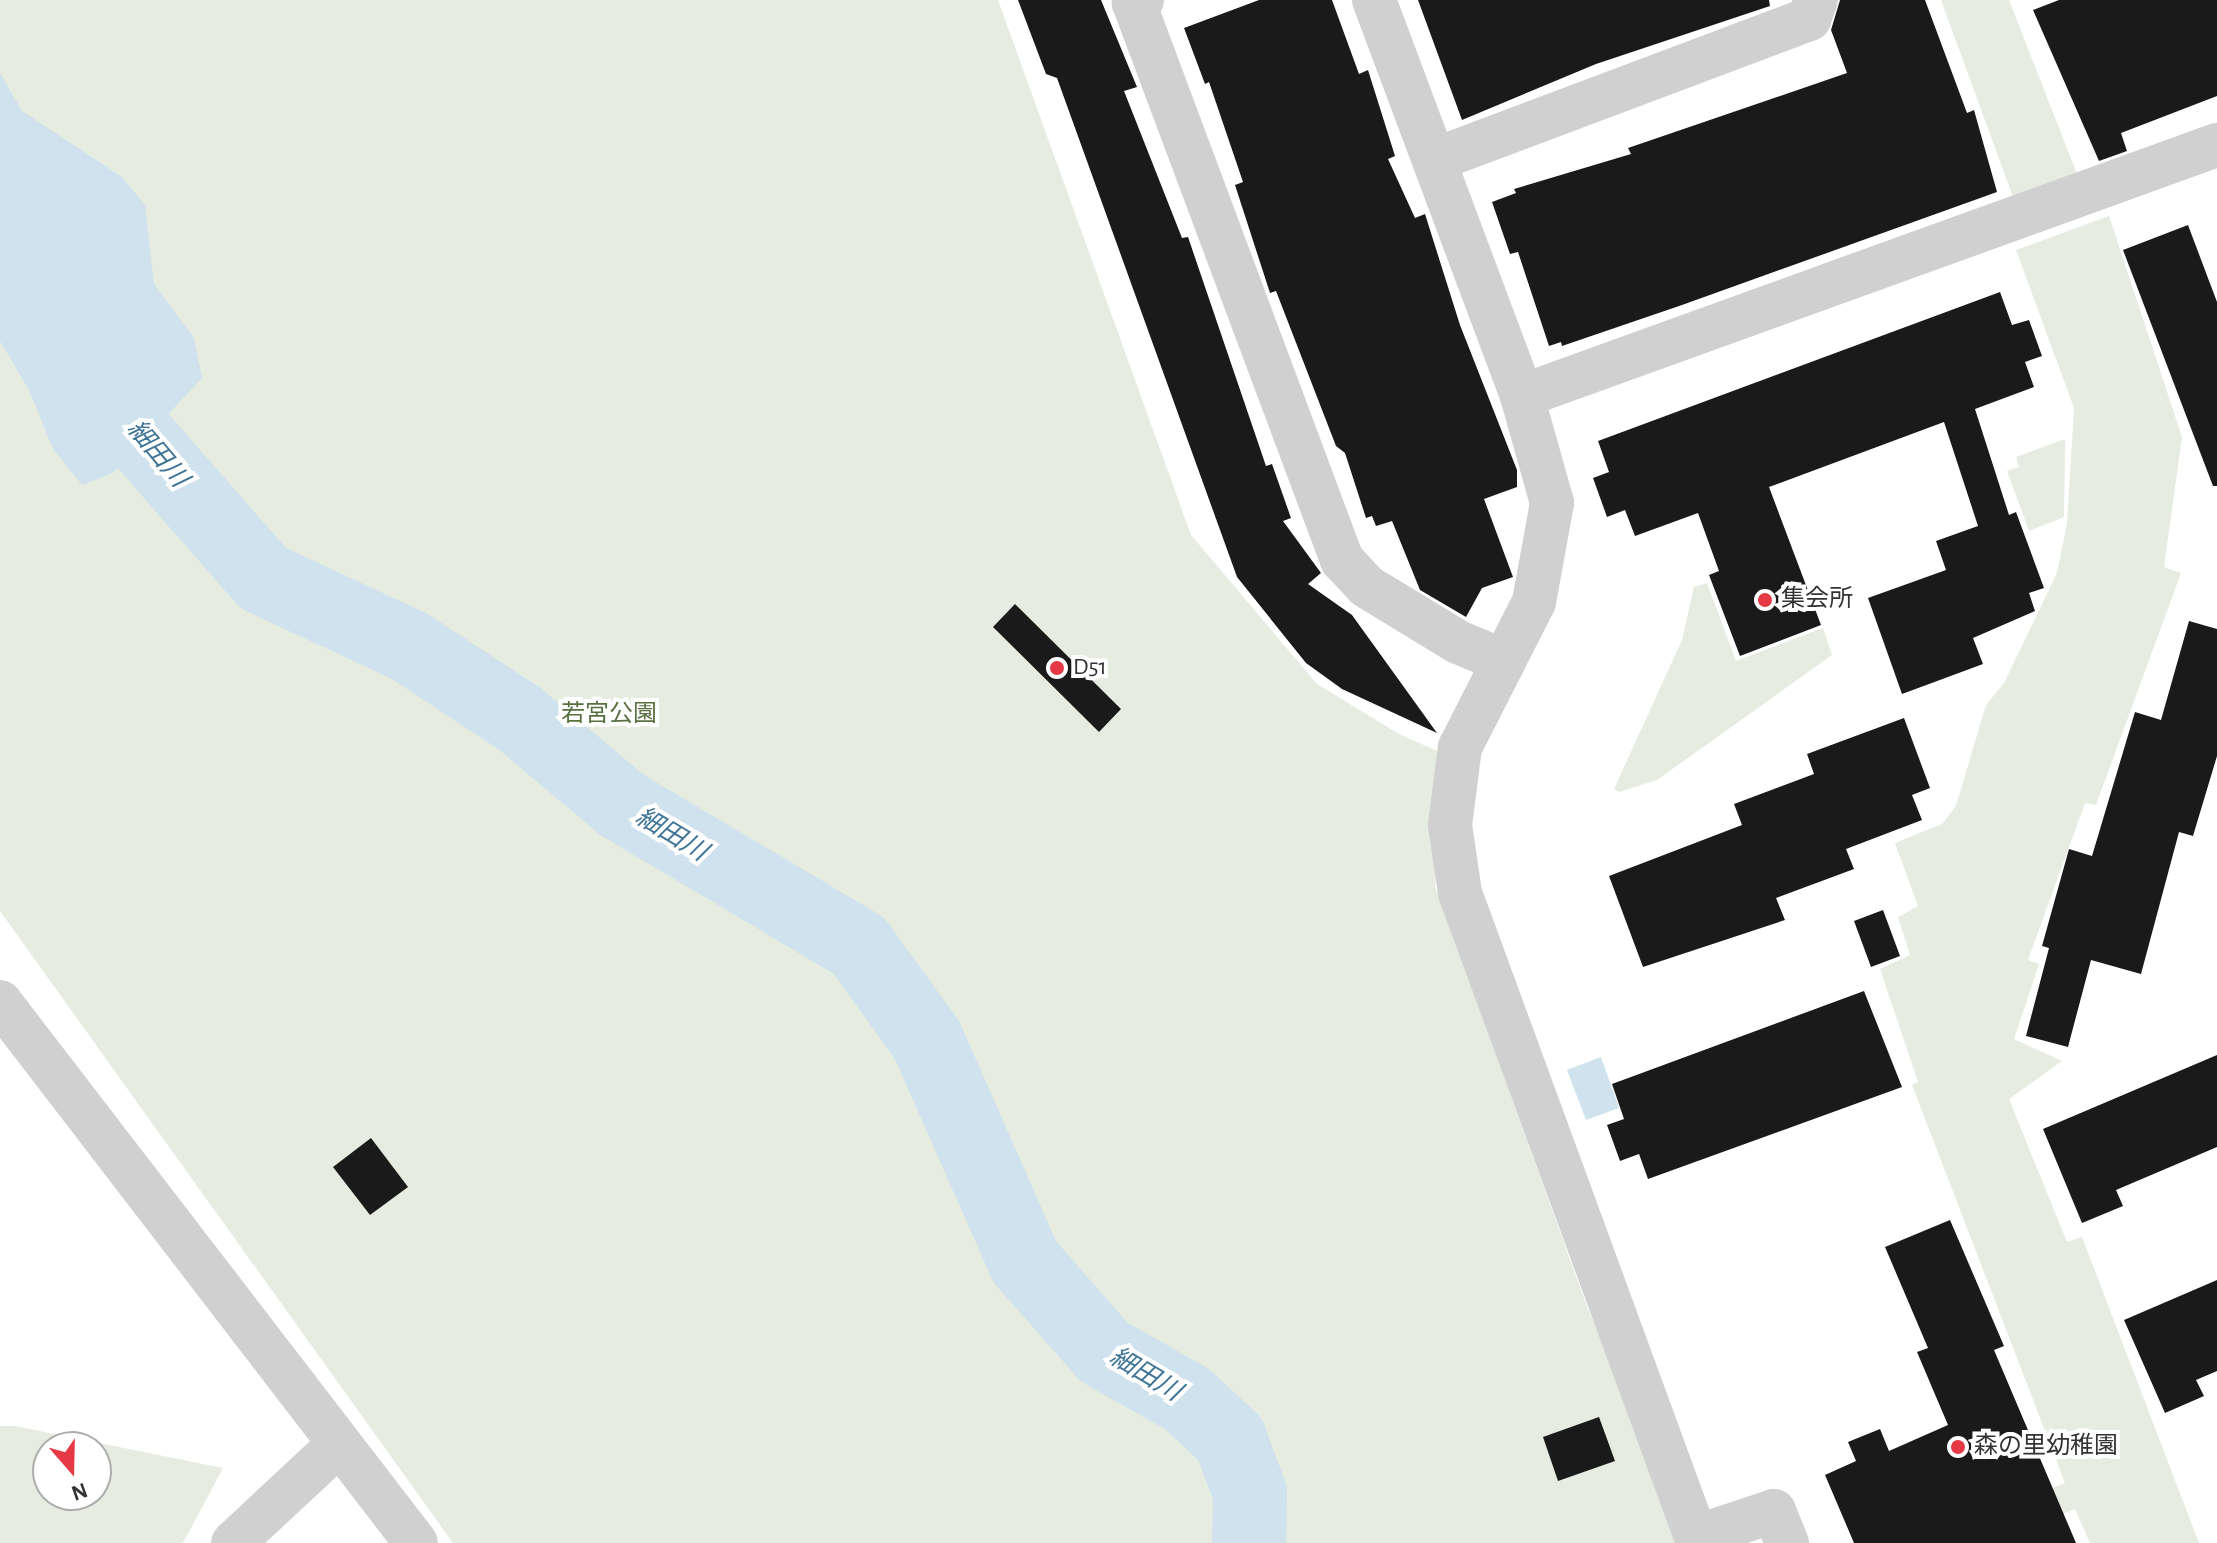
<!DOCTYPE html>
<html>
<head>
<meta charset="utf-8">
<style>
  body { margin:0 }
  #map { position:relative; width:2217px; height:1543px; overflow:hidden; background:#fff; font-family:"Alegreya Sans","Noto Sans JP",sans-serif }
  div>[style] { position:absolute }
  [style*='--x'] { left:calc(var(--x)*1px); top:calc(var(--y)*1px); width:calc(var(--w)*1px); rotate:calc(var(--a)*1deg) }
  .green>* { inset:0; background:#e6ecdf }
  .water>* { inset:0; background:#cfe2ee }
  .river>* { height:74px; margin:-37px; padding:0 37px; transform-origin:37px; border-radius:37px; background:#cfe2ee }
  .building>* { inset:0; background:#1a1a1a }
  .minor>* { height:44px; margin:-22px; padding:0 22px; transform-origin:22px; border-radius:22px; background:#d0d0d0 }
  .dots>* { width:22px; height:22px; translate:-50% -50%; box-sizing:border-box; border:4px solid #fff; border-radius:50% }
  span { translate:-50% -50%; white-space:nowrap; text-align:center; line-height:1.15; -webkit-text-stroke:8px #fff; paint-order:stroke }
  .poi-label { font-size:24px; color:#333 }
  .left { translate:0 -50%; text-align:left }
  .park-label { font-size:24px; color:#56703f }
  .water-label { font-size:26px; color:#3f7597; font-style:italic }
  .north { position:absolute; left:32px; top:1431px; width:80px; height:80px; box-sizing:border-box; background:#fff; border:2px solid #adadad; border-radius:50%; rotate:160deg; font-size:22px; font-weight:700; line-height:32px; text-align:center; color:#333 }
  .north::after { content:''; display:block; margin:auto; width:28px; height:36px; background:#e63946; clip-path:polygon(50% 0,100% 100%,50% 72%,0 100%) }
</style>
</head>
<body>
<div id="map">
  <div class="green">
    <div style="clip-path:polygon(0 0,998px 0,1191px 535px,1317px 684px,1399px 734px,1444px 754px,1435px 886px,1585px 1301px,1683px 1543px,453px 1543px,0 911px)"></div>
    <div style="clip-path:polygon(1941px 0,2009px 0,2077px 174px,2013px 197px)"></div>
    <div style="clip-path:polygon(2109px 216px,2182px 437px,2164px 567px,2181px 573px,2096px 805px,2085px 803px,2028px 960px,2039px 964px,2014px 1039px,2062px 1061px,2009px 1099px,2067px 1242px,2082px 1237px,2199px 1543px,2090px 1543px,2075px 1509px,1993px 1543px,1922px 1543px,2065px 1483px,1912px 1085px,1918px 1082px,1880px 969px,1910px 955px,1898px 917px,1918px 906px,1895px 843px,1942px 824px,1956px 806px,1986px 705px,2004px 683px,2057px 573px,2067px 524px,2074px 408px,2016px 250px)"></div>
    <div style="clip-path:polygon(2065px 439px,2064px 517px,2029px 531px,2007px 471px,2019px 467px,2016px 457px)"></div>
    <div style="clip-path:polygon(1707px 583px,1736px 661px,1823px 628px,1832px 655px,1657px 780px,1619px 792px,1614px 789px,1682px 640px,1694px 587px)"></div>
    <div style="clip-path:polygon(evenodd,0 1426px,15px 1426px,223px 1468px,183px 1543px,0 1543px,0 1426px,48px 1447px,96px 1447px,96px 1495px,48px 1495px,48px 1447px)"></div>
  </div>
  <div class="water">
    <div style="clip-path:polygon(0 73px,22px 111px,122px 177px,145px 205px,154px 284px,194px 338px,202px 378px,113px 473px,82px 485px,53px 449px,29px 390px,0 341px)"></div>
    <div style="clip-path:polygon(1601px 1057px,1619px 1108px,1586px 1120px,1567px 1070px)"></div>
  </div>
  <div class="river">
    <div style="--x:0;--y:187;--w:272;--a:61.5"></div>
    <div style="--x:130;--y:426;--w:202;--a:48.8"></div>
    <div style="--x:263;--y:578;--w:161;--a:25"></div>
    <div style="--x:409;--y:646;--w:133;--a:33.3"></div>
    <div style="--x:520;--y:719;--w:133;--a:40.1"></div>
    <div style="--x:622;--y:805;--w:276;--a:30.7"></div>
    <div style="--x:859;--y:946;--w:116;--a:54.1"></div>
    <div style="--x:927;--y:1040;--w:243;--a:66.2"></div>
    <div style="--x:1025;--y:1262;--w:120;--a:48.7"></div>
    <div style="--x:1104;--y:1352;--w:95;--a:29.5"></div>
    <div style="--x:1187;--y:1399;--w:59;--a:42.9"></div>
    <div style="--x:1230;--y:1439;--w:58;--a:69.7"></div>
    <div style="--x:1250;--y:1493;--w:50;--a:91.1"></div>
  </div>
  <div class="building">
    <div style="clip-path:polygon(1018px 0,1101px 0,1137px 87px,1124px 91px,1182px 238px,1188px 237px,1266px 466px,1272px 464px,1291px 518px,1283px 521px,1321px 573px,1308px 584px,1352px 615px,1437px 733px,1342px 689px,1306px 663px,1237px 577px,1057px 78px,1046px 74px)"></div>
    <div style="clip-path:polygon(1259px 0,1332px 0,1359px 74px,1368px 70px,1395px 156px,1388px 159px,1415px 218px,1425px 214px,1460px 325px,1517px 470px,1517px 487px,1484px 499px,1513px 577px,1482px 588px,1466px 617px,1420px 590px,1392px 521px,1376px 526px,1372px 516px,1366px 518px,1345px 453px,1336px 446px,1276px 291px,1270px 293px,1235px 185px,1243px 182px,1209px 82px,1205px 84px,1184px 28px)"></div>
    <div style="clip-path:polygon(1418px 0,1769px 0,1770px 6px,1596px 64px,1462px 120px)"></div>
    <div style="clip-path:polygon(1840px 0,1925px 0,1967px 113px,1974px 110px,1997px 192px,1682px 305px,1562px 346px,1561px 342px,1549px 346px,1518px 252px,1510px 254px,1492px 202px,1516px 193px,1514px 189px,1631px 154px,1628px 148px,1847px 73px,1831px 30px)"></div>
    <div style="clip-path:polygon(2059px 0,2217px 0,2217px 96px,2121px 133px,2127px 151px,2099px 161px,2033px 10px)"></div>
    <div style="clip-path:polygon(2188px 225px,2217px 302px,2217px 486px,2213px 486px,2123px 250px)"></div>
    <div style="clip-path:polygon(2000px 292px,2012px 325px,2029px 320px,2042px 356px,2025px 362px,2034px 387px,1975px 409px,2009px 515px,2016px 512px,2044px 588px,2029px 593px,2035px 611px,1973px 638px,1983px 664px,1902px 694px,1868px 598px,1946px 570px,1936px 541px,1978px 526px,1944px 422px,1769px 487px,1821px 625px,1740px 656px,1709px 575px,1719px 571px,1698px 513px,1635px 536px,1625px 510px,1607px 517px,1593px 478px,1609px 472px,1598px 441px)"></div>
    <div style="clip-path:polygon(1015px 604px,1121px 709px,1099px 732px,993px 627px)"></div>
    <div style="clip-path:polygon(2189px 621px,2217px 629px,2217px 756px,2193px 836px,2179px 832px,2141px 974px,2091px 960px,2068px 1047px,2026px 1036px,2049px 948px,2042px 946px,2069px 849px,2092px 856px,2135px 712px,2161px 720px)"></div>
    <div style="clip-path:polygon(1904px 718px,1930px 788px,1912px 795px,1922px 820px,1846px 849px,1854px 869px,1776px 898px,1785px 920px,1643px 967px,1609px 876px,1742px 825px,1734px 804px,1814px 774px,1807px 754px)"></div>
    <div style="clip-path:polygon(1883px 910px,1900px 956px,1871px 967px,1854px 921px)"></div>
    <div style="clip-path:polygon(1864px 991px,1902px 1087px,1648px 1179px,1639px 1154px,1620px 1161px,1607px 1125px,1624px 1119px,1612px 1084px)"></div>
    <div style="clip-path:polygon(2217px 1055px,2217px 1147px,2116px 1190px,2123px 1206px,2082px 1223px,2043px 1129px)"></div>
    <div style="clip-path:polygon(371px 1138px,408px 1187px,370px 1215px,333px 1167px)"></div>
    <div style="clip-path:polygon(1950px 1220px,2004px 1346px,1994px 1350px,2076px 1543px,1854px 1543px,1825px 1475px,1856px 1461px,1848px 1442px,1880px 1429px,1889px 1451px,1948px 1425px,1917px 1352px,1928px 1348px,1885px 1247px)"></div>
    <div style="clip-path:polygon(2217px 1280px,2217px 1371px,2196px 1380px,2204px 1396px,2165px 1413px,2124px 1320px)"></div>
    <div style="clip-path:polygon(1599px 1417px,1615px 1461px,1558px 1481px,1543px 1437px)"></div>
  </div>
  <div class="minor">
    <div style="--x:1142;--y:0;--w:9;--a:159"></div>
    <div style="--x:1134;--y:3;--w:595;--a:69.52"></div>
    <div style="--x:1342;--y:560;--w:35;--a:47"></div>
    <div style="--x:1366;--y:586;--w:108;--a:31.3"></div>
    <div style="--x:1458;--y:642;--w:47;--a:22.7"></div>
    <div style="--x:1374;--y:0;--w:423;--a:69.5"></div>
    <div style="--x:1522;--y:396;--w:111;--a:74.3"></div>
    <div style="--x:1552;--y:503;--w:101;--a:100.3"></div>
    <div style="--x:1534;--y:602;--w:163;--a:117"></div>
    <div style="--x:1460;--y:747;--w:79;--a:97.3"></div>
    <div style="--x:1450;--y:825;--w:69;--a:81.6"></div>
    <div style="--x:1460;--y:893;--w:686;--a:69.87"></div>
    <div style="--x:1696;--y:1537;--w:82;--a:-18.4"></div>
    <div style="--x:1774;--y:1511;--w:35;--a:68"></div>
    <div style="--x:1434;--y:160;--w:401;--a:-20.6"></div>
    <div style="--x:1809;--y:19;--w:20;--a:-70"></div>
    <div style="--x:1522;--y:396;--w:739;--a:-19.86"></div>
    <div style="--x:0;--y:1002;--w:682;--a:52.44"></div>
    <div style="--x:233;--y:1543;--w:144;--a:-43"></div>
  </div>
  <div class="dots">
    <div style="left:1765px;top:600px;background:#e63946"></div>
    <div style="left:1057px;top:668px;background:#e63946"></div>
    <div style="left:1958px;top:1447px;background:#e63946"></div>
  </div>
  <div class="poi-label">
    <span class="left" style="left:1781px;top:600px">集会所</span>
    <span class="left" style="left:1073px;top:668px">D51</span>
    <span class="left" style="left:1974px;top:1447px">森の里幼稚園</span>
  </div>
  <div class="park-label">
    <span style="left:609px;top:715px">若宮公園</span>
  </div>
  <div class="water-label">
    <span style="left:157px;top:454px;rotate:50deg">細田川</span>
    <span style="left:671px;top:835px;rotate:31deg">細田川</span>
    <span style="left:1145px;top:1375px;rotate:31deg">細田川</span>
  </div>
  <div class="north">N</div>
</div>
</body>
</html>
